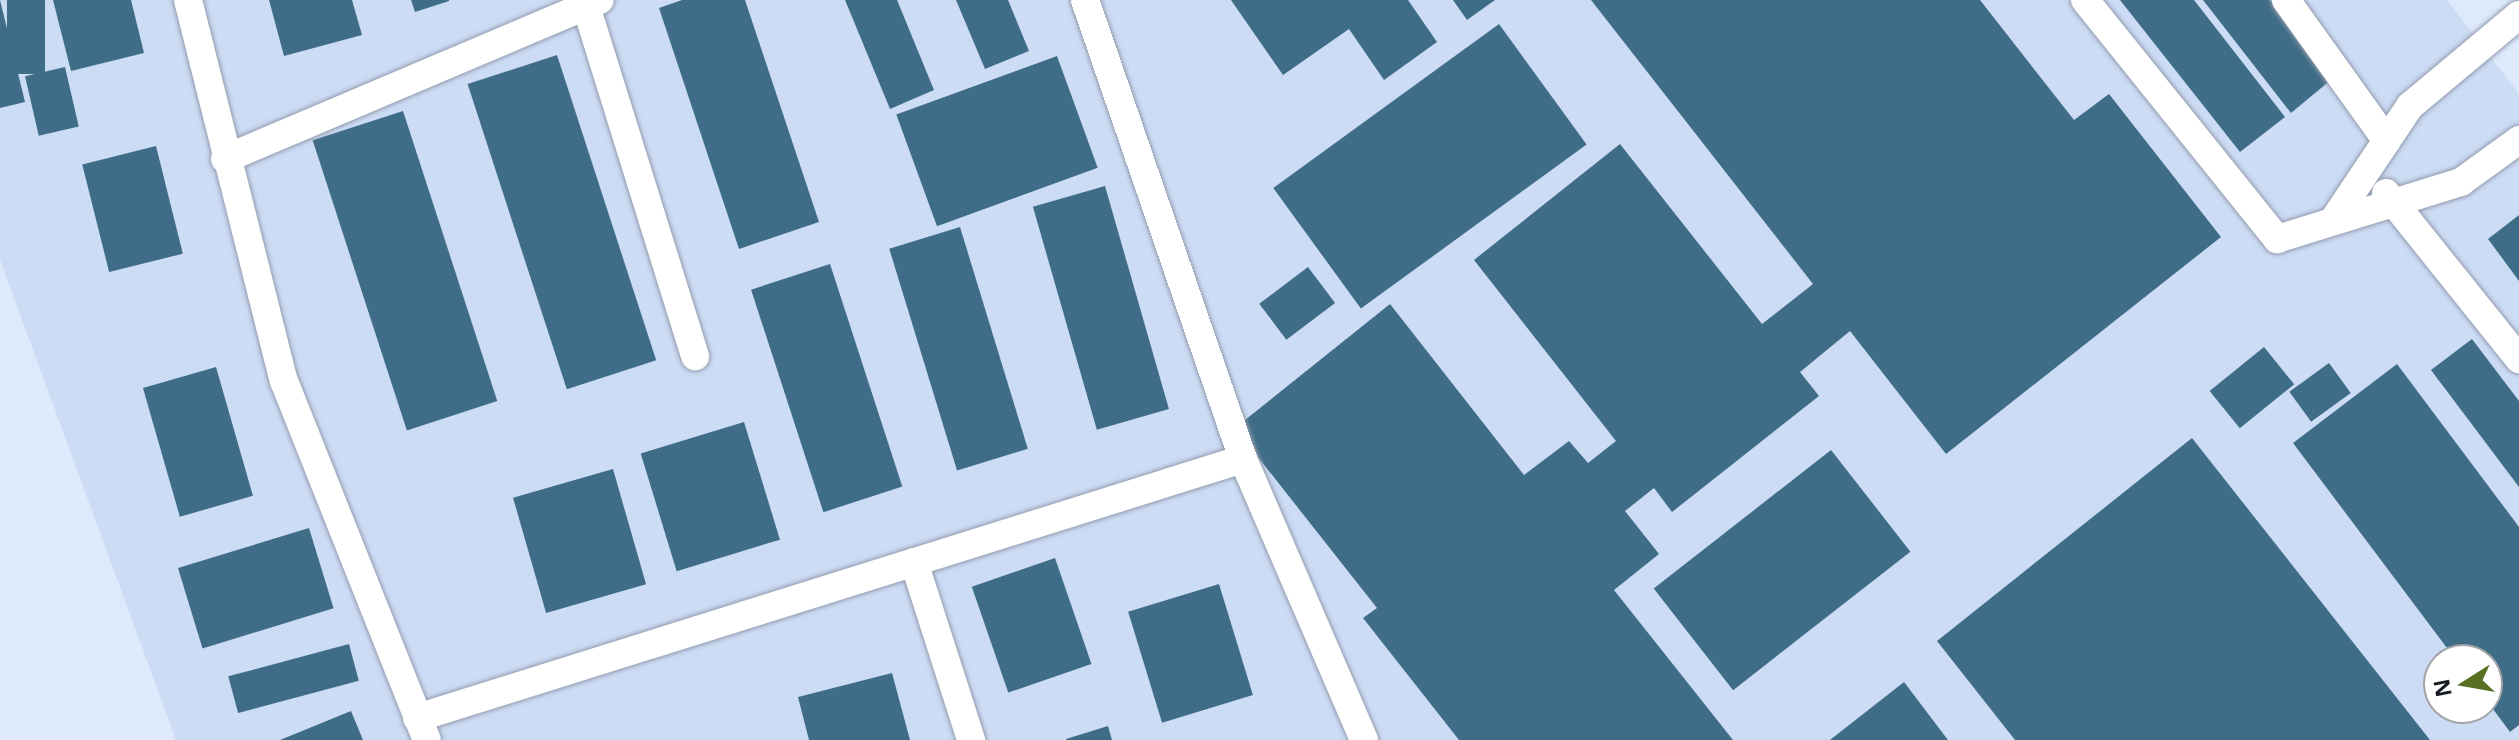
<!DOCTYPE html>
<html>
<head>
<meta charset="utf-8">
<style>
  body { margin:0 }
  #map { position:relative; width:2519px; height:740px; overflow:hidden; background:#dee9fc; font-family:"Open Sans",sans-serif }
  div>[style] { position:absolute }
  .built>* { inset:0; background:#cddcf5 }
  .building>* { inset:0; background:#3f6d87; transform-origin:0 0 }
  .roads { filter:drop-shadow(0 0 2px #929cae) drop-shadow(0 0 2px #929cae) }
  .service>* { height:28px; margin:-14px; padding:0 14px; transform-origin:14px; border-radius:14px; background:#fff }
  span { translate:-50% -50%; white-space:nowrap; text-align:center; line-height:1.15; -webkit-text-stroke:7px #fff; paint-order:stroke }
  .north { position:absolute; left:2423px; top:644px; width:80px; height:80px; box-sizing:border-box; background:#fff; border:2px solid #a1a3a6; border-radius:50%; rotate:259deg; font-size:22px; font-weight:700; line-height:32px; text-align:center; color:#151920 }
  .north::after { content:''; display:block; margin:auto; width:28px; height:36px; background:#577022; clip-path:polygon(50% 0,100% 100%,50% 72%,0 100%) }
</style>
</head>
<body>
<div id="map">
  <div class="built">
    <i style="clip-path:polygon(evenodd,0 0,2447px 0,2519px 94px,2519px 740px,176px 740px,0 260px,0 0,2439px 660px,2487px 660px,2487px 708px,2439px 708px,2439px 660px)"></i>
  </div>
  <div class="building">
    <i style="clip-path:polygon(0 0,25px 102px,0 108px)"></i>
    <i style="left:7px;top:0;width:38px;height:74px"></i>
    <i style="clip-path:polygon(53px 0,131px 0,144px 53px,71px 71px)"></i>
    <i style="clip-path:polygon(269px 0,352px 0,362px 35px,284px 56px)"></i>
    <i style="clip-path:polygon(411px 0,449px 0,449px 1px,415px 12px)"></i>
    <i style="clip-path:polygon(682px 0,745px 0,819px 222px,739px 249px,659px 8px)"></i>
    <i style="clip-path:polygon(845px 0,897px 0,934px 90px,890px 109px)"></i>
    <i style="clip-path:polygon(956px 0,1008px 0,1029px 51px,985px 69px)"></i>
    <i style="clip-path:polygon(1231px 0,1408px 0,1437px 42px,1384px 80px,1349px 29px,1283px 75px)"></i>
    <i style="clip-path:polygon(1453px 0,1495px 0,1467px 20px)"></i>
    <i style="clip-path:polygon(1591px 0,1980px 0,2074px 120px,2109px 94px,2221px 237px,1946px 454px,1850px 331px,1800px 372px,1819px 396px,1672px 512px,1654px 488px,1625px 511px,1659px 554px,1614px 590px,1733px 740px,1459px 740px,1363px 618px,1377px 608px,1235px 428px,1390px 304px,1524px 475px,1569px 441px,1588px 463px,1616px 441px,1474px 260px,1620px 144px,1762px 324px,1813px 284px)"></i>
    <i style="clip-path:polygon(2120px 0,2194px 0,2285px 117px,2240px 152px)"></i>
    <i style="clip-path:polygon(2203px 0,2270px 0,2332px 79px,2291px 113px)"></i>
    <i style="left:1499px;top:24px;width:149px;height:279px;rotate:54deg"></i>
    <i style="left:557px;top:55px;width:321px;height:94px;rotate:72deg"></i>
    <i style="left:1057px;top:56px;width:119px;height:171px;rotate:70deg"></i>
    <i style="left:65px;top:67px;width:61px;height:41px;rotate:77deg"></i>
    <i style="left:403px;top:111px;width:305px;height:95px;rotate:72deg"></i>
    <i style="left:156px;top:146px;width:111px;height:76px;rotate:76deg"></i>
    <i style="left:1105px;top:186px;width:232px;height:75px;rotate:74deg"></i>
    <i style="clip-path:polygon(2519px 215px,2519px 281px,2488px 239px)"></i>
    <i style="left:960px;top:227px;width:232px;height:74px;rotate:73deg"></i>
    <i style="left:830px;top:264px;width:234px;height:83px;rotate:72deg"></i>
    <i style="left:1308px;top:267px;width:45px;height:61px;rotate:53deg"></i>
    <i style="clip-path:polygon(2472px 339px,2519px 401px,2519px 487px,2431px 370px)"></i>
    <i style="left:2264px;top:347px;width:48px;height:70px;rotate:51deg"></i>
    <i style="left:2329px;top:363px;width:37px;height:49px;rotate:54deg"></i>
    <i style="clip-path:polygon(2397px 364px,2519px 527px,2519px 725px,2510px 732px,2487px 701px,2487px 660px,2456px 660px,2293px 443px)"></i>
    <i style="left:216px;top:367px;width:134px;height:76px;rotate:74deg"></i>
    <i style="left:744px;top:422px;width:123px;height:108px;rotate:73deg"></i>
    <i style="clip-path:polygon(2192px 438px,2430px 740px,2015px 740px,1937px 641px)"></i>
    <i style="left:1831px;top:450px;width:129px;height:225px;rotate:52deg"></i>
    <i style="left:613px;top:469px;width:120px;height:104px;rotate:74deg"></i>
    <i style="left:309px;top:528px;width:84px;height:137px;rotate:73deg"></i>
    <i style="left:1055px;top:558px;width:112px;height:88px;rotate:71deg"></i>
    <i style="left:1219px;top:584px;width:116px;height:95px;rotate:73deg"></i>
    <i style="left:349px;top:644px;width:38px;height:125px;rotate:75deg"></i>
    <i style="clip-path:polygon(892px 673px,910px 740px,809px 740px,798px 697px)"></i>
    <i style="clip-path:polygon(1904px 682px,1948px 740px,1830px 740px)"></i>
    <i style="clip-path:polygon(351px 711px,363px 740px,280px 740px)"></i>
    <i style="clip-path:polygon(1108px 726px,1112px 740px,1066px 740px,1066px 739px)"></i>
  </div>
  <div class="roads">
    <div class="service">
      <i style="left:188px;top:0;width:393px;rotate:75.9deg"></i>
      <i style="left:284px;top:381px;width:386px;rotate:68.3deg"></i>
      <i style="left:1085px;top:0;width:485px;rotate:71deg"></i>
      <i style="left:1243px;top:459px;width:306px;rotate:66.7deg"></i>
      <i style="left:2085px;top:0;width:307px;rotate:51.2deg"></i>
      <i style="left:2277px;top:239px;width:193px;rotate:-17.2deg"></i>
      <i style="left:2461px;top:182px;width:72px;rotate:-35.9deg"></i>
      <i style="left:2286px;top:0;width:173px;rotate:54.4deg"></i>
      <i style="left:586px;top:6px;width:367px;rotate:72.7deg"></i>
      <i style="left:225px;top:159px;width:407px;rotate:-23deg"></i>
      <i style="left:2386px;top:193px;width:213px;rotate:51.3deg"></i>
      <i style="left:2335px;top:218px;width:135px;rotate:-56.2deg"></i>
      <i style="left:2410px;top:106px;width:142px;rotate:-39.9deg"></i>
      <i style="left:914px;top:562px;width:187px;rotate:72.2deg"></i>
      <i style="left:417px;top:718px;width:866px;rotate:-17.41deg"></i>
    </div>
  </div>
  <div class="north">N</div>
</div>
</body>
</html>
